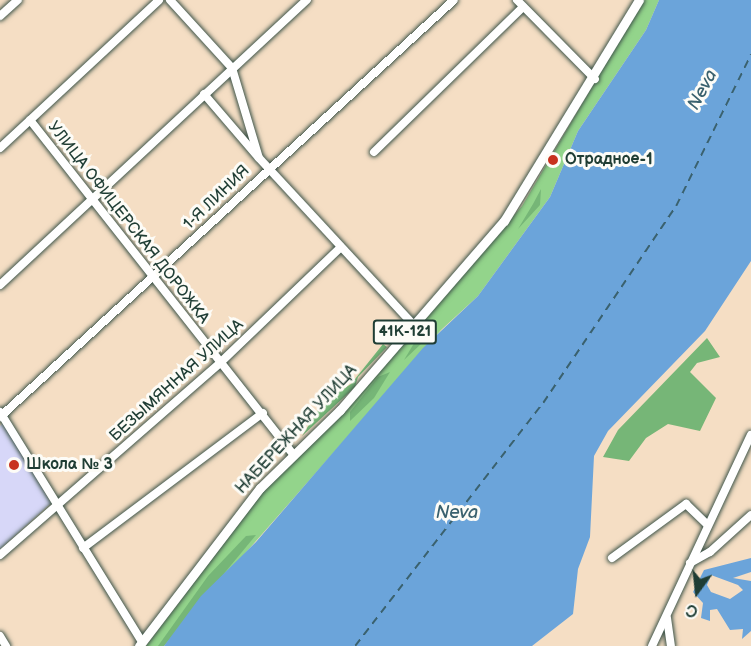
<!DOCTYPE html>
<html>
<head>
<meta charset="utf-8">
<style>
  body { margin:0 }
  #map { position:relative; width:751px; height:646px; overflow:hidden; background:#f5dec4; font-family:"Balsamiq Sans",sans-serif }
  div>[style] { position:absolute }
  .built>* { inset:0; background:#d7d7f8 }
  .green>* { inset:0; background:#93d48b }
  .forest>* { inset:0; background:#76b677 }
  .water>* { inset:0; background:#6ba4da }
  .ferry>* { height:1.5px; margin-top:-0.75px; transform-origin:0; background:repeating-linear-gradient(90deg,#3a616e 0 8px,transparent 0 14px) }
  .roads { filter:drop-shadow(0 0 2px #3f554a) drop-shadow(0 0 2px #3f554a) }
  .minor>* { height:8px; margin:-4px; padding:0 4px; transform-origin:4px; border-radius:4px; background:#fff }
  .major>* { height:9px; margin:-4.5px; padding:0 4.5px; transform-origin:4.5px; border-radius:4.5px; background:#fff }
  .dots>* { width:16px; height:16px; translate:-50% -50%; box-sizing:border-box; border:3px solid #fdfcf7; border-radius:50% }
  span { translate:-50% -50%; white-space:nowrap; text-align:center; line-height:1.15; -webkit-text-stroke:6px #fdfcf7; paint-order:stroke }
  .shield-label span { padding:2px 4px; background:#fdfcf7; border:2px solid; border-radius:4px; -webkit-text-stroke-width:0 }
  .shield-label { font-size:15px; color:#1f3d34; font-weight:700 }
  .poi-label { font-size:16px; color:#1f3d34; font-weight:700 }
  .left { translate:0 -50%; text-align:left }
  .street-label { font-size:16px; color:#1f3d34 }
  .water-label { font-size:18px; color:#3a616e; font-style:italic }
  .north { position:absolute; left:667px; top:562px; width:60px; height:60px; -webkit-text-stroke:4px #fdfcf7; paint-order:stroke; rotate:195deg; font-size:16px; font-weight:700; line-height:24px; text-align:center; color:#1f3d34 }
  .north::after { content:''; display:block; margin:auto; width:21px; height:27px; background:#1f3d34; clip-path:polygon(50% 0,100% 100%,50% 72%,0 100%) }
</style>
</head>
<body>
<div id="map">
  <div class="built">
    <i style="clip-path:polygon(3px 423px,51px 503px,0 549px,0 426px)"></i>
  </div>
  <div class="green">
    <i style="clip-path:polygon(643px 0,659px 0,646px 30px,578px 131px,550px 197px,478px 296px,441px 330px,164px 646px,146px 646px,265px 489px,344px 413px,522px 206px)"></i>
  </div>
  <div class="forest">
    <i style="clip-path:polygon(541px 189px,540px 205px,518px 229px,533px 204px)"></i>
    <i style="clip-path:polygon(425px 325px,429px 325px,422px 343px,404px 360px)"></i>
    <i style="clip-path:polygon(707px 338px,720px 357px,697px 363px,690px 372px,716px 398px,700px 431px,668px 424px,646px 438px,629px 461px,603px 457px,618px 430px)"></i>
    <i style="clip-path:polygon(383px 344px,387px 347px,358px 377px,355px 387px,302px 436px,323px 402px,351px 384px)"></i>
    <i style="clip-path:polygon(390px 372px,374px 398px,350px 421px,350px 412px,378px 377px)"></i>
    <i style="clip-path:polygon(256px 535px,164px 646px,158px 646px,208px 576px,246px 536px)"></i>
  </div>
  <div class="water">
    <i style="clip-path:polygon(659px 0,751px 0,751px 261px,705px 331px,608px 431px,594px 456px,590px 537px,578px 569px,573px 614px,532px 646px,164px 646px,201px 596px,256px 542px,423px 348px,478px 296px,550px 197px,578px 131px,646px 30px)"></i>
    <i style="clip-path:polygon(evenodd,751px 558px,751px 572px,733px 578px,751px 581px,751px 631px,742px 639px,743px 629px,730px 630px,717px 609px,710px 610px,710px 621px,701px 618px,703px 603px,693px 592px,704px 570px,751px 558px,711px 575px,738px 585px,743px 590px,730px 599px,711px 592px,707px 585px,711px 575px)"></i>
  </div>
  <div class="ferry">
    <i style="left:355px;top:646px;width:307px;rotate:-52.3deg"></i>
    <i style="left:543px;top:403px;width:238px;rotate:-56deg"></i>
    <i style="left:676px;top:206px;width:169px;rotate:-63.7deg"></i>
  </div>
  <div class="roads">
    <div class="minor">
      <i style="left:170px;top:0;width:92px;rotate:47.6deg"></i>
      <i style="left:232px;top:68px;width:94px;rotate:73.3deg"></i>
      <i style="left:259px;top:158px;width:225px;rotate:47.2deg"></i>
      <i style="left:517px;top:0;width:111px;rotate:45.4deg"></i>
      <i style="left:0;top:16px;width:24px;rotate:-42deg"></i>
      <i style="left:204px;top:94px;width:83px;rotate:49.4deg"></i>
      <i style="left:30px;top:120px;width:427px;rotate:51.8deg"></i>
      <i style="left:0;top:148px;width:217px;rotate:-42.9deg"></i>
      <i style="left:374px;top:152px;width:208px;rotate:-44.2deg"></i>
      <i style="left:0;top:285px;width:419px;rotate:-42.9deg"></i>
      <i style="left:0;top:412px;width:270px;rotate:58.3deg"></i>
      <i style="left:0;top:417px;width:616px;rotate:-42.57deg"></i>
      <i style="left:83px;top:548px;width:225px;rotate:-36.9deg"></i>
      <i style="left:0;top:555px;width:293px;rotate:-41.1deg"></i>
      <i style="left:221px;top:362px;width:166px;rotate:-43.8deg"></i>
      <i style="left:612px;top:558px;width:92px;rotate:-36.1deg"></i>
      <i style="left:686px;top:504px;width:30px;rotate:44deg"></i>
      <i style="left:690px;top:563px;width:23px;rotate:-29deg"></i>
      <i style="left:710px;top:552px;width:55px;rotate:-42.1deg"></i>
      <i style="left:667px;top:618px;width:28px;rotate:82deg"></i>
      <i style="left:0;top:636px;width:12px;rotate:59deg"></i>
      <i style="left:652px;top:646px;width:233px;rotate:-64.9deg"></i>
    </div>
    <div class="major">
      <i style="left:139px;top:646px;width:199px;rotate:-52.6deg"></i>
      <i style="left:260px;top:488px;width:112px;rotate:-44.3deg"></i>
      <i style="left:340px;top:410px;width:250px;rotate:-49.1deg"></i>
      <i style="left:504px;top:221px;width:259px;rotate:-58.6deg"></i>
    </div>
  </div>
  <div class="dots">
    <i style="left:553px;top:160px;background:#c8321e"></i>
    <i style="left:14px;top:465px;background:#c8321e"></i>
  </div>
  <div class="shield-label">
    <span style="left:405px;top:332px">41К-121</span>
  </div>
  <div class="poi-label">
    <span class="left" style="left:565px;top:160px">Отрадное-1</span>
    <span class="left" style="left:26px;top:465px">Школа № 3</span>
  </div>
  <div class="street-label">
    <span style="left:217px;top:198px;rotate:-44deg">1-Я ЛИНИЯ</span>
    <span style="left:128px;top:223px;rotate:52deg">УЛИЦА ОФИЦЕРСКАЯ ДОРОЖКА</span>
    <span style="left:177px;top:381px;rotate:-42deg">БЕЗЫМЯННАЯ УЛИЦА</span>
    <span style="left:297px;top:430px;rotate:-47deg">НАБЕРЕЖНАЯ УЛИЦА</span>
  </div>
  <div class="water-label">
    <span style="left:703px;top:90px;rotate:-62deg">Neva</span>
    <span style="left:457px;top:513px">Neva</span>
  </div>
  <div class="north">С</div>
</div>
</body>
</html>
